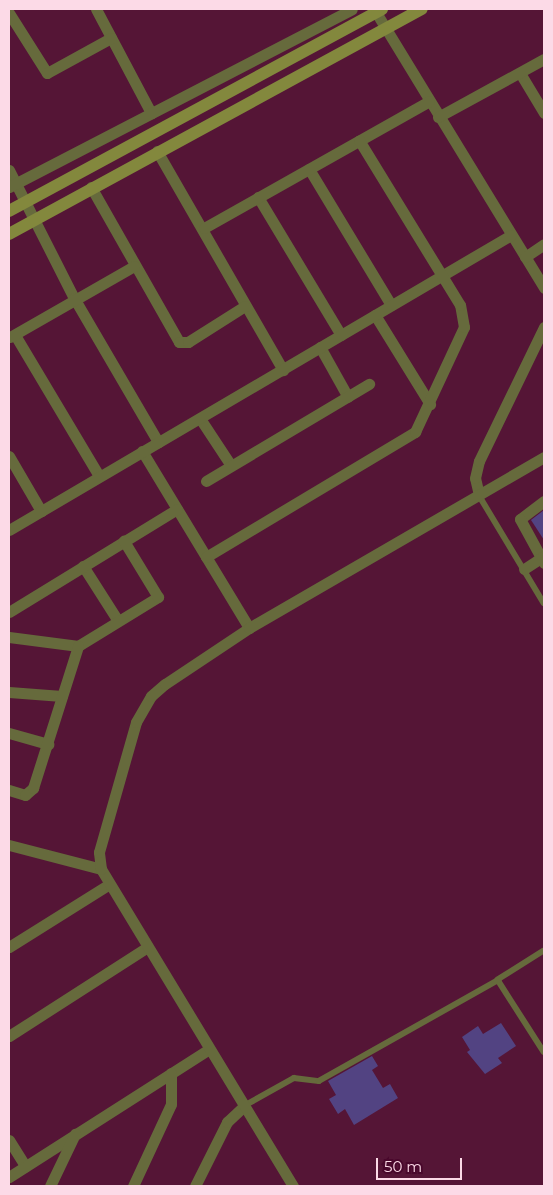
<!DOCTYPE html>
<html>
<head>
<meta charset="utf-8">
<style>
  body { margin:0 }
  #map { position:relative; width:553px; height:1195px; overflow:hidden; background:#551536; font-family:Montserrat,sans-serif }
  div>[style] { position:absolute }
  .building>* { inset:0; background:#524382 }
  .lane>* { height:5.5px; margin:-2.75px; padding:0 2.75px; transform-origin:2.75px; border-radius:2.75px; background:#666a3c }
  .street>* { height:11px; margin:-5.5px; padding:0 5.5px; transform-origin:5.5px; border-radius:5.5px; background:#666a3c }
  .secondary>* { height:12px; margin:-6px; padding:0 6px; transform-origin:6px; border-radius:6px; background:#83883d }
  span { translate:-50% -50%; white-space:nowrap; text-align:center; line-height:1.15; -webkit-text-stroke:4px #49082c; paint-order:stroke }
  .frame { position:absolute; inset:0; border:10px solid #fcdae7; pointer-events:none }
  .scale { position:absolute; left:376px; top:1158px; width:86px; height:22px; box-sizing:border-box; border:2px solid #fcdae7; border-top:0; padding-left:6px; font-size:15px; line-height:18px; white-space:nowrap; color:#fcdae7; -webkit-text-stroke:4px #49082c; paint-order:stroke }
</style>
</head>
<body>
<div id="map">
  <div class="building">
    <i style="clip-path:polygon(544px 510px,544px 540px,531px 520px)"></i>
    <i style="clip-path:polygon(501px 1023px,516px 1046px,498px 1058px,502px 1063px,485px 1074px,467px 1052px,470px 1050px,462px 1037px,478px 1026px,483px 1034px)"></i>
    <i style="clip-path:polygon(372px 1056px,378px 1066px,372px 1070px,383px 1088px,390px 1084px,398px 1098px,354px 1125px,345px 1109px,338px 1114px,329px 1099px,336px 1095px,328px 1081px)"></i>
  </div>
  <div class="lane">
    <i style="left:479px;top:495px;width:126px;rotate:59deg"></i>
    <i style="left:544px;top:951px;width:54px;rotate:147.8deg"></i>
    <i style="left:498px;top:980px;width:85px;rotate:57.4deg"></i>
    <i style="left:244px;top:1106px;width:57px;rotate:-29.2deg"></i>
    <i style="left:294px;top:1078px;width:25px;rotate:7deg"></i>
    <i style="left:319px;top:1081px;width:206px;rotate:-29.4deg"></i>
  </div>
  <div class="street">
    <i style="left:96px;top:9px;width:118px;rotate:62.1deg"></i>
    <i style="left:374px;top:9px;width:327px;rotate:58.6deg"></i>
    <i style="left:9px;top:13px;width:71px;rotate:57.7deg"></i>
    <i style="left:47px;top:73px;width:73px;rotate:-28.7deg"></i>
    <i style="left:520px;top:73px;width:47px;rotate:59deg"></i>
    <i style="left:438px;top:117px;width:121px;rotate:-28.7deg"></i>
    <i style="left:157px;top:151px;width:253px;rotate:60.1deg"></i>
    <i style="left:309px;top:169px;width:159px;rotate:58.9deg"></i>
    <i style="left:9px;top:170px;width:144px;rotate:63.1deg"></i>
    <i style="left:74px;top:298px;width:167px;rotate:59.7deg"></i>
    <i style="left:9px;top:187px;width:386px;rotate:-27.4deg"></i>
    <i style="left:91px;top:187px;width:178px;rotate:60.4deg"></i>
    <i style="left:179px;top:342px;width:9px"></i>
    <i style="left:188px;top:342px;width:67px;rotate:-32.3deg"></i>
    <i style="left:258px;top:197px;width:161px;rotate:59deg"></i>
    <i style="left:204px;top:228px;width:258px;rotate:-29.4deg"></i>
    <i style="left:525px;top:257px;width:23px;rotate:-34deg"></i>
    <i style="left:375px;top:315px;width:105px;rotate:58.3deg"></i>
    <i style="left:15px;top:335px;width:164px;rotate:59.2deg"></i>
    <i style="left:10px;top:337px;width:143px;rotate:-29.8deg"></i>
    <i style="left:320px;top:347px;width:57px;rotate:60.8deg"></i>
    <i style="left:201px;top:420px;width:53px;rotate:56.6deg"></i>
    <i style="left:142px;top:451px;width:207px;rotate:58.8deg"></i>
    <i style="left:9px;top:456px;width:64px;rotate:59.8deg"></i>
    <i style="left:206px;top:481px;width:190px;rotate:-30.8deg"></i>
    <i style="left:479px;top:495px;width:17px;rotate:-103deg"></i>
    <i style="left:475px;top:478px;width:17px;rotate:-77deg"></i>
    <i style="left:479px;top:461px;width:149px;rotate:-64.1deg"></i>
    <i style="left:544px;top:501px;width:30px;rotate:143deg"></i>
    <i style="left:520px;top:519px;width:50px;rotate:61.4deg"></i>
    <i style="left:9px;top:530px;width:582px;rotate:-30.44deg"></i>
    <i style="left:206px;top:557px;width:244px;rotate:-30.9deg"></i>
    <i style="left:415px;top:432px;width:116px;rotate:-65deg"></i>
    <i style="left:464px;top:327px;width:22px;rotate:-100deg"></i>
    <i style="left:460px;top:305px;width:193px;rotate:-121.5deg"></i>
    <i style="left:83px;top:566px;width:65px;rotate:57.5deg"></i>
    <i style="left:524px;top:569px;width:24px;rotate:-33deg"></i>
    <i style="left:9px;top:612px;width:197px;rotate:-31.5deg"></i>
    <i style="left:9px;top:637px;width:70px;rotate:7.4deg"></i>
    <i style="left:78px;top:646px;width:94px;rotate:-31.5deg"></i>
    <i style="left:158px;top:597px;width:66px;rotate:-121.3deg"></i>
    <i style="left:9px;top:692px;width:53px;rotate:4.3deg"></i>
    <i style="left:9px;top:733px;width:41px;rotate:15.8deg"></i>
    <i style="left:9px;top:790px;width:17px;rotate:17deg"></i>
    <i style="left:25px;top:795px;width:11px;rotate:-41deg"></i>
    <i style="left:33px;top:788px;width:149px;rotate:-72.4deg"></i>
    <i style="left:9px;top:845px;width:95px;rotate:14.6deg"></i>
    <i style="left:9px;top:947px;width:117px;rotate:-32.1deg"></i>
    <i style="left:9px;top:1036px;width:163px;rotate:-32.7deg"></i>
    <i style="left:9px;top:1140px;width:31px;rotate:58deg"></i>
    <i style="left:9px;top:1177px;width:237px;rotate:-32.6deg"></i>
    <i style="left:50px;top:1186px;width:58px;rotate:-64.3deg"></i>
    <i style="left:133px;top:1186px;width:90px;rotate:-65.1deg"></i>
    <i style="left:171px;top:1104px;width:31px;rotate:-90deg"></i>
    <i style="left:195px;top:1186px;width:72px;rotate:-63.4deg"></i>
    <i style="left:227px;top:1122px;width:23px;rotate:-43deg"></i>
    <i style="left:293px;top:1186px;width:371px;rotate:-121.2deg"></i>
    <i style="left:101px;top:869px;width:17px;rotate:-97deg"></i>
    <i style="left:99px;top:852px;width:135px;rotate:-74.1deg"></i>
    <i style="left:136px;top:722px;width:30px;rotate:-60deg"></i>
    <i style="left:151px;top:696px;width:18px;rotate:-41deg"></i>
    <i style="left:165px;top:684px;width:101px;rotate:-33.7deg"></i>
    <i style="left:249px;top:628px;width:341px;rotate:-30.1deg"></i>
  </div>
  <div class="secondary">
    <i style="left:9px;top:211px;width:424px;rotate:-28.4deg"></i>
    <i style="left:9px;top:234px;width:470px;rotate:-28.6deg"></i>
  </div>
  <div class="frame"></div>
  <div class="scale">50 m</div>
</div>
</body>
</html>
